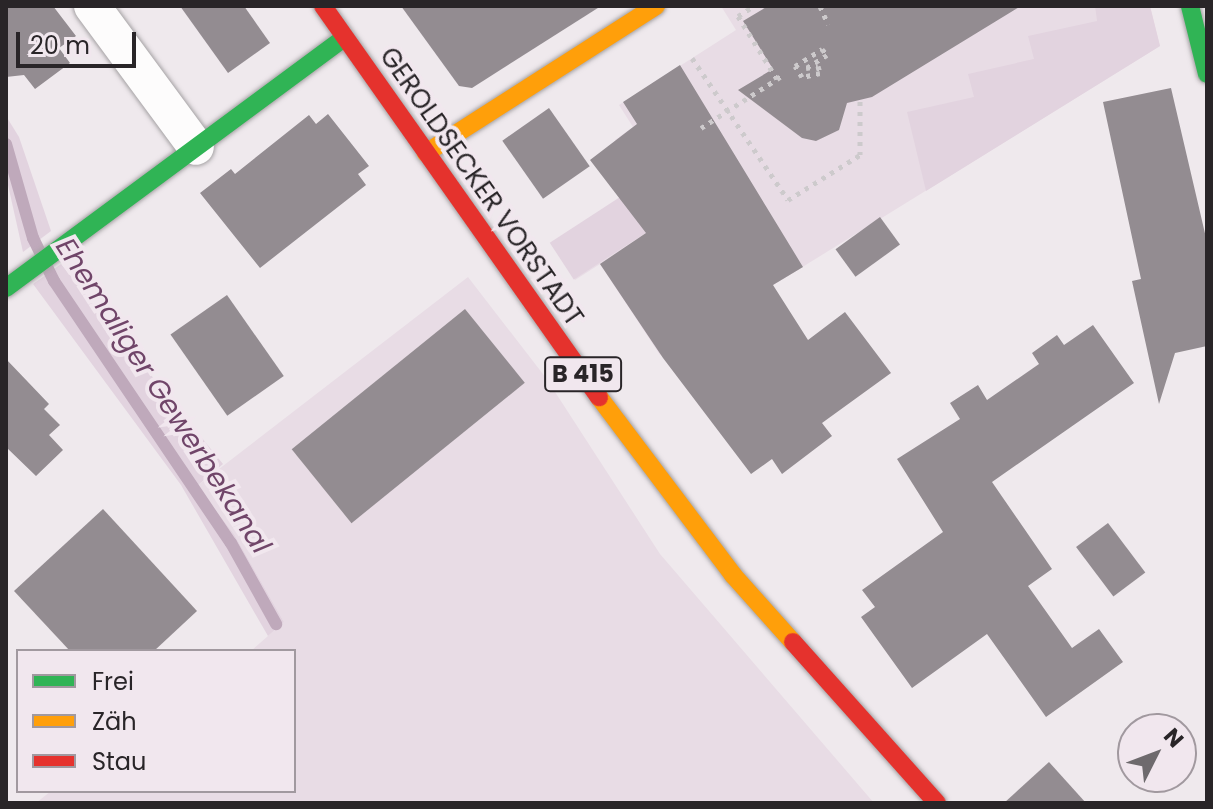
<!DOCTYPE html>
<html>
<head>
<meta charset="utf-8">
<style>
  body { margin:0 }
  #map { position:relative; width:1213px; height:809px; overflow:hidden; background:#efe9ed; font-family:Poppins,sans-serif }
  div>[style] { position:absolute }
  .built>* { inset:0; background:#e8dce5 }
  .green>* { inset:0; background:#e2d3df; transform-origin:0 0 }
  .stream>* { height:12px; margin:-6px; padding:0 6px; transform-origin:6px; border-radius:6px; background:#bfa9bb }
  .building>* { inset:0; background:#938c91; transform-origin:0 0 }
  .path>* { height:5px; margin-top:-2.5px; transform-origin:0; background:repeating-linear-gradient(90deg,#cdcacc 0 4px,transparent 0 10px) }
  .roads { filter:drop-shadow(0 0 2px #a5a2a4) drop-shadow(0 0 2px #a5a2a4) }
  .street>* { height:36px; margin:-18px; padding:0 18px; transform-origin:18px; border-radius:18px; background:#fdfcfc }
  .fast>* { height:18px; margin:-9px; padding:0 9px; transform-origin:9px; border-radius:9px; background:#30b455 }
  .slow>* { height:18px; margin:-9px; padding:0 9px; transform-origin:9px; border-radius:9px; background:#ff9f0a }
  .jam>* { height:18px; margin:-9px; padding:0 9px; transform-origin:9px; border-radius:9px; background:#e5322d }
  span { translate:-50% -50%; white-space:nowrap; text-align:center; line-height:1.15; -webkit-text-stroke:8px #f1e7ee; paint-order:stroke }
  .shield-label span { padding:2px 6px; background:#f1e7ee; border:2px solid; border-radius:6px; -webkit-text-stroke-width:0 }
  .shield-label { font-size:24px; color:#292528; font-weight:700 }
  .street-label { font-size:26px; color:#292528 }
  .water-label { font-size:28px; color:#704569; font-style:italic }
  .frame { position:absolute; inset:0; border:8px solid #292528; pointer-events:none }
  .legend { position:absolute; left:16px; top:649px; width:280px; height:144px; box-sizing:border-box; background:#f1e7ee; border:2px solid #a1999f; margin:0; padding:10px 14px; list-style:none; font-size:24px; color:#292528 }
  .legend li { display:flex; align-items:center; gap:16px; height:40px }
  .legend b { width:40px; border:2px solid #a1999f }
  .north { position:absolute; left:1117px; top:713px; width:80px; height:80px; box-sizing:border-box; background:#f1e7ee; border:2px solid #a1999f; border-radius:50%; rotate:48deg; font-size:22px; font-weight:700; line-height:32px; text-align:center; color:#292528 }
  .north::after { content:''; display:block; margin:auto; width:28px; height:36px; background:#6e6a6d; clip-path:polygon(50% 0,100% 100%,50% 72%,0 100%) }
  .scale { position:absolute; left:16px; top:32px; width:120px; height:36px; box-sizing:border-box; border:4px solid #292528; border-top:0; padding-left:10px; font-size:24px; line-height:28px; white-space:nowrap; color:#292528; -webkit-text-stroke:6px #f1e7ee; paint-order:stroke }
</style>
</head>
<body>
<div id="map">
  <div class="built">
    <i style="clip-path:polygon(721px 6px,1150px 6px,1160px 46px,660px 355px,600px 264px,575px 280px,551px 244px,644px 182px,615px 140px,633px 127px,619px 105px,736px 30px)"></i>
    <i style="clip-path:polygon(468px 277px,546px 378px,660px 554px,874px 803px,36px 803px,51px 791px,294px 791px,294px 651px,251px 651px,284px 622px,234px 534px,197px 486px)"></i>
  </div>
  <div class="green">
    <i style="clip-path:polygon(1095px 6px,1150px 6px,1160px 46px,926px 191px,907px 112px,974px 97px,968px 74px,1034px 59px,1028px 36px,1097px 21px)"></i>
    <i style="clip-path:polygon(6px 116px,19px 137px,51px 231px,23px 252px,6px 176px)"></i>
    <i style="left:637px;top:186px;width:44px;height:104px;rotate:57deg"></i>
    <i style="clip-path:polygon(61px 264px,223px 464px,197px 486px,234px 534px,284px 622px,268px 636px,181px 485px,33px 284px)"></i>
  </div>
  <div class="stream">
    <i style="left:6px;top:144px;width:98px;rotate:74deg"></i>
    <i style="left:33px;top:238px;width:48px;rotate:64deg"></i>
    <i style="left:54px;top:281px;width:316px;rotate:56deg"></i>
    <i style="left:231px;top:543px;width:93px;rotate:60.9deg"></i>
  </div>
  <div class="building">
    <i style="clip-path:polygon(6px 6px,53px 6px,76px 36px,59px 48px,70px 63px,35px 89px,24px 75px,6px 77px)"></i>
    <i style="clip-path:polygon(180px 6px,244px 6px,270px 43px,228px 73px)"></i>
    <i style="clip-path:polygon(401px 6px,601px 6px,472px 88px,459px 86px)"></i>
    <i style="clip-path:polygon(768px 6px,1021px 6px,872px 97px,847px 103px,839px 130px,816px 141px,802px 138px,738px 90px,773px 69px,743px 21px)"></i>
    <i style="clip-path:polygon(680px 65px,803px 267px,773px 285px,808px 340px,845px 312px,891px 373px,822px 423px,832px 436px,782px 474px,772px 459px,751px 474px,663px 358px,600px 264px,646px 233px,590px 160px,637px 124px,623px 102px)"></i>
    <i style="clip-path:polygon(1171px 88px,1207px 242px,1207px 346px,1175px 353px,1159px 404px,1132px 281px,1141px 279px,1103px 102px)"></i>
    <i style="left:549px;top:108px;width:71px;height:57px;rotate:55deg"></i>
    <i style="clip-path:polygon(328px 114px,369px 166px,358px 174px,366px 185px,260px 268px,200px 193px,231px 169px,235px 174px,309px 115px,316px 124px)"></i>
    <i style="left:880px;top:217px;width:34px;height:55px;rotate:54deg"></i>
    <i style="left:227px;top:295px;width:99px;height:69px;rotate:55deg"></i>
    <i style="left:465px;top:309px;width:95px;height:223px;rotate:51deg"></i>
    <i style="clip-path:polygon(1093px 325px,1134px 383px,992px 482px,1052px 569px,1028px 586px,1072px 648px,1099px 629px,1123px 662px,1046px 717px,987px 634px,912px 688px,861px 617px,875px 607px,862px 590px,943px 532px,897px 459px,960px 419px,950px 403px,978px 385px,987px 400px,1039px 364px,1032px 353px,1057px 335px,1064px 345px)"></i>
    <i style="clip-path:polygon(6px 359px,49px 404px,44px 409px,60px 425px,49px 435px,63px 450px,36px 476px,6px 447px)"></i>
    <i style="clip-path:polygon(103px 509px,197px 611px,154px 651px,70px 651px,14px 591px)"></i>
    <i style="left:1108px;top:523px;width:62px;height:40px;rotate:53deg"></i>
    <i style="clip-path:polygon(1049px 762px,1086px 803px,1004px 803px)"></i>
  </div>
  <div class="path">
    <i style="left:820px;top:6px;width:20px;rotate:66deg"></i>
    <i style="left:822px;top:49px;width:8px;rotate:50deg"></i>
    <i style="left:827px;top:55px;width:25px;rotate:148deg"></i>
    <i style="left:806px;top:68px;width:12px;rotate:-9deg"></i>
    <i style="left:818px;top:66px;width:7px;rotate:74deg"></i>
    <i style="left:820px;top:73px;width:18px;rotate:167deg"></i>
    <i style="left:802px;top:77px;width:13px;rotate:-122deg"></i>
    <i style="left:795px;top:66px;width:32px;rotate:-32deg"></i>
    <i style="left:692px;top:58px;width:171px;rotate:55.9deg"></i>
    <i style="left:788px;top:200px;width:85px;rotate:-32deg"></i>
    <i style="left:860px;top:155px;width:55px;rotate:-90deg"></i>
    <i style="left:777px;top:79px;width:9px;rotate:-36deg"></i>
    <i style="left:701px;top:128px;width:90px;rotate:-32.8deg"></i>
    <i style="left:777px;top:79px;width:74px;rotate:-121.8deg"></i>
    <i style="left:738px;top:16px;width:19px;rotate:-32deg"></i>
  </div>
  <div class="roads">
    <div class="street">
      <i style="left:92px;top:6px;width:175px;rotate:53.6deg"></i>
    </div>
    <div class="fast">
      <i style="left:1190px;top:6px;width:70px;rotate:76deg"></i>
      <i style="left:6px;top:288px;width:420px;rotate:-36.5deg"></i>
    </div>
    <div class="slow">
      <i style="left:426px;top:153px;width:273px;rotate:-32.6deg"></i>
      <i style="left:599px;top:397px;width:223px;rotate:53deg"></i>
      <i style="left:733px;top:575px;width:90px;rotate:48.2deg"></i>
    </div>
    <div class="jam">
      <i style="left:323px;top:6px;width:479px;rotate:54.8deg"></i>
      <i style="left:793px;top:642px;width:216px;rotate:48.2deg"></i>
    </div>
  </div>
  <div class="shield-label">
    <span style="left:583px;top:374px">B 415</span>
  </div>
  <div class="street-label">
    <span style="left:481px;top:187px;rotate:55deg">GEROLDSECKER VORSTADT</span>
  </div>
  <div class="water-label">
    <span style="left:163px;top:396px;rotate:57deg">Ehemaliger Gewerbekanal</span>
  </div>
  <div class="frame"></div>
  <ul class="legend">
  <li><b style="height:10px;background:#30b455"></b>Frei</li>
  <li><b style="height:10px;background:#ff9f0a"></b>Zäh</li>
  <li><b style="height:10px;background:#e5322d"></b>Stau</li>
  </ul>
  <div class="north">N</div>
  <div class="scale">20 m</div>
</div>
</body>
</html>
